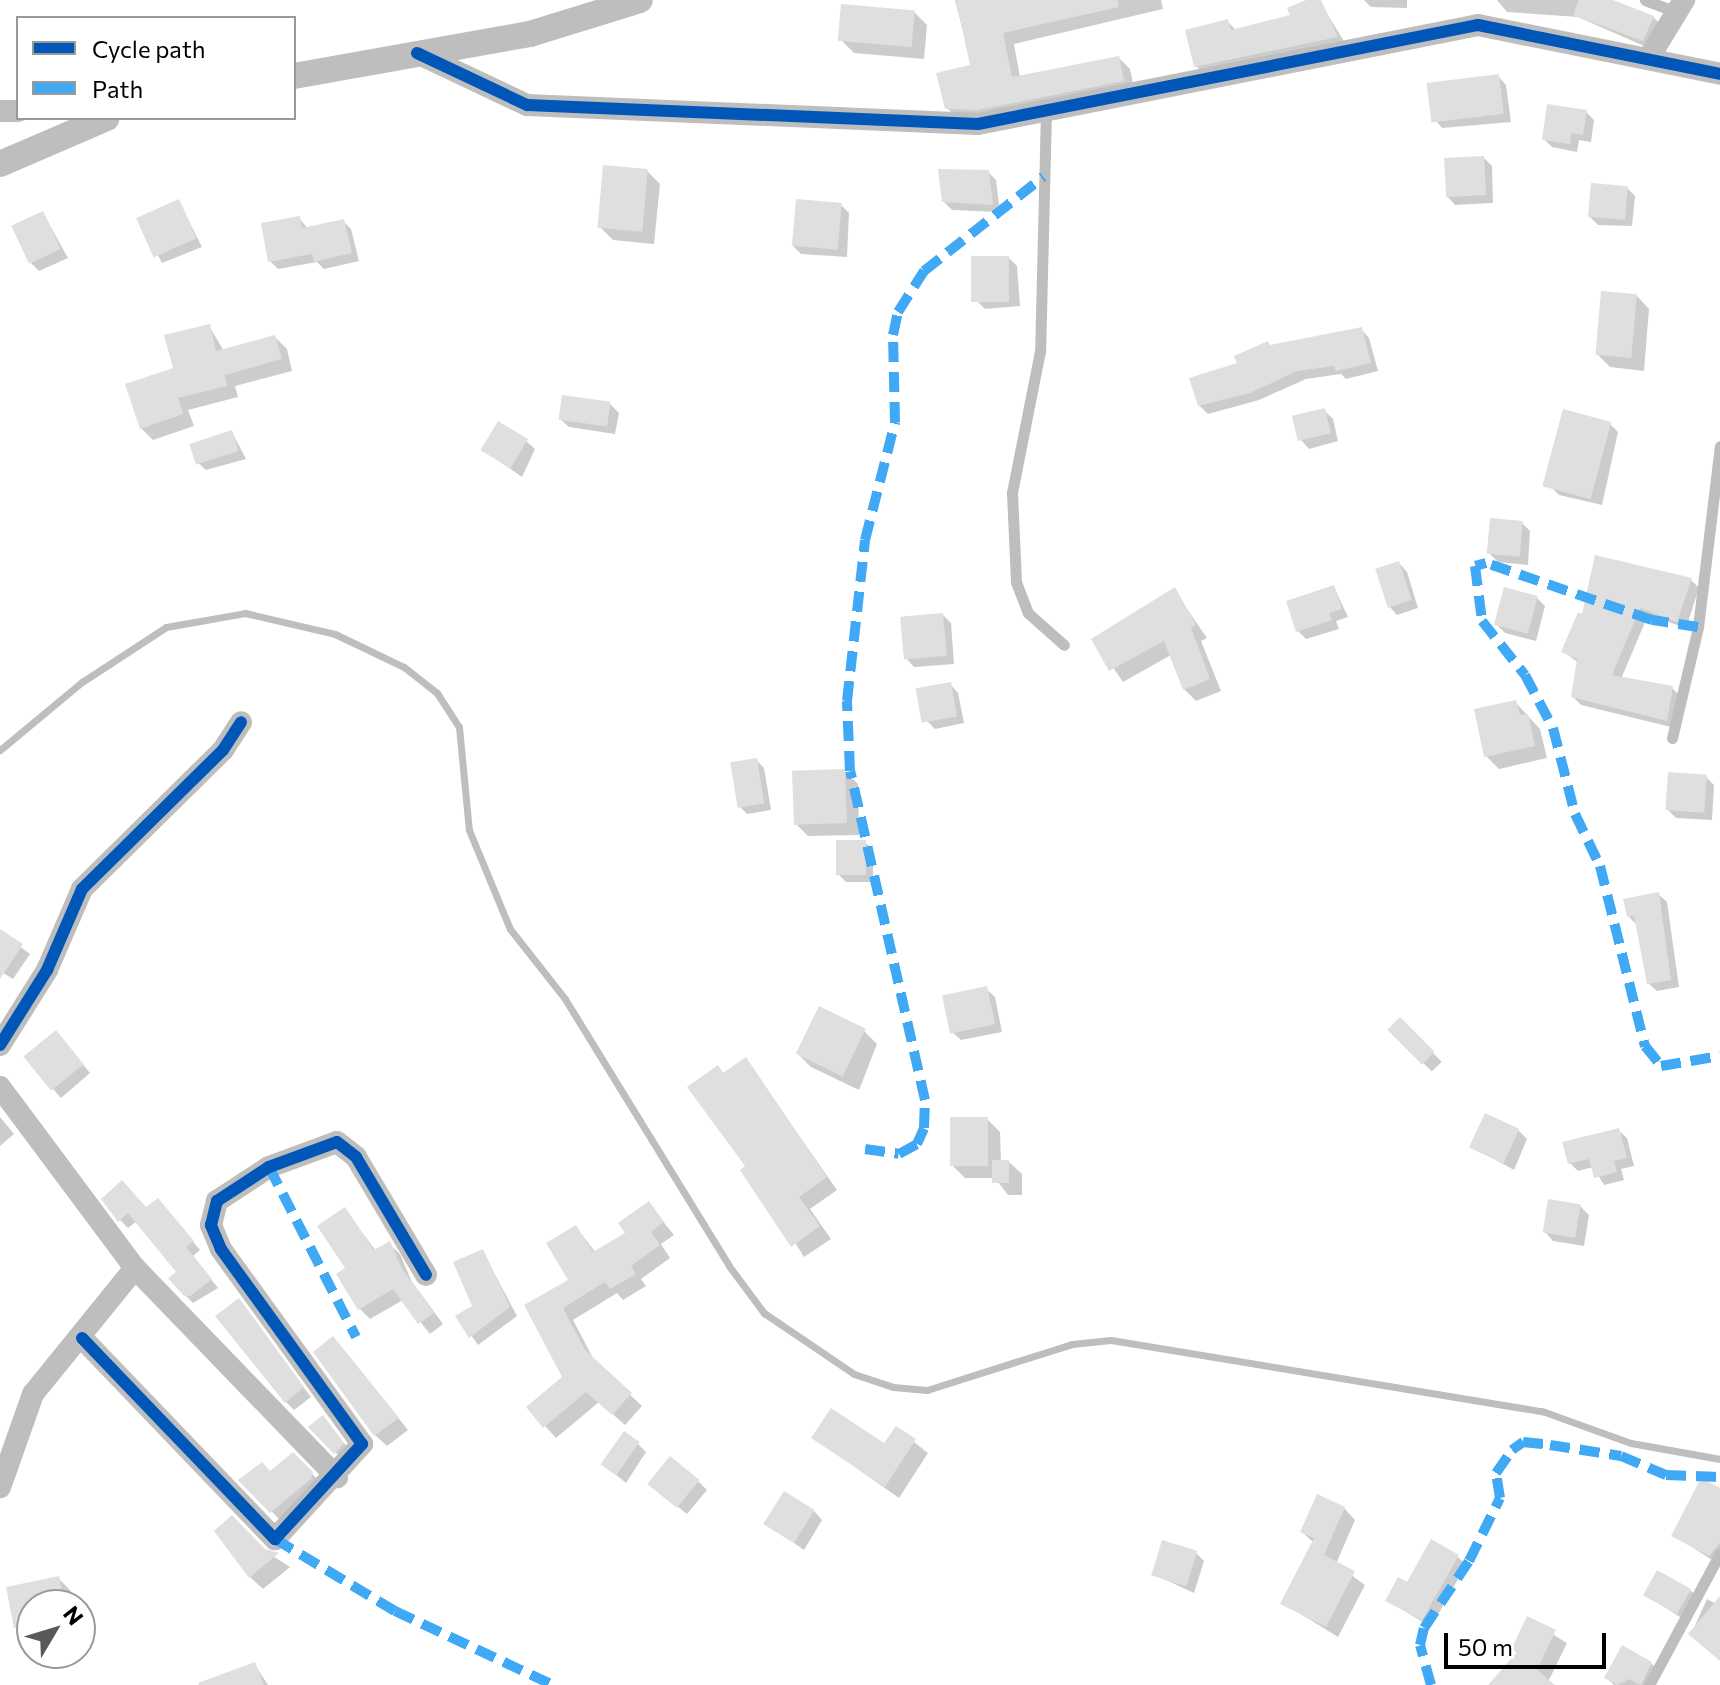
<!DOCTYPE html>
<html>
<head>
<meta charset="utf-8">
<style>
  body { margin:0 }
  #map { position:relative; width:1720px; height:1685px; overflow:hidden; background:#fff; font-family:Commissioner,sans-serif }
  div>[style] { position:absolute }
  .shadow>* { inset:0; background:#0003; transform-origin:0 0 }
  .stream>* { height:7px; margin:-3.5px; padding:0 3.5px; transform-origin:3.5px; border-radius:3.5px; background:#bebebe }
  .building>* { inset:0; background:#dfdfdf; transform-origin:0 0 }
  .service>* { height:11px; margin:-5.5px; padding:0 5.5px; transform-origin:5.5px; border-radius:5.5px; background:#bebebe }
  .minor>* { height:22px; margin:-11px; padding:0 11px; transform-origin:11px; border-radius:11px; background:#bebebe }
  .tertiary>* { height:26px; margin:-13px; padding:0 13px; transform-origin:13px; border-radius:13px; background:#bebebe }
  .quiet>* { height:10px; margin-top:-5px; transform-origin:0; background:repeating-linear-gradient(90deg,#3fa9f5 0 20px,transparent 0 30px) }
  .cycleway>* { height:12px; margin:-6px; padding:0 6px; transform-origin:6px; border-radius:6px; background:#0057b8 }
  span { translate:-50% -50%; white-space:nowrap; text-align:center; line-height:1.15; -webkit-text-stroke:8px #fff; paint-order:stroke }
  .legend { position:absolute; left:16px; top:16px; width:280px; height:104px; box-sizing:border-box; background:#fff; border:2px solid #999; margin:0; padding:10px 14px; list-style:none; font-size:24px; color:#000 }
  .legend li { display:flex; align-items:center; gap:16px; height:40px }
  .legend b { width:40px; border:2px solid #999 }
  .north { position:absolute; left:16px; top:1589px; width:80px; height:80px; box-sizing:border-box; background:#fff; border:2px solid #999; border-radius:50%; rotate:52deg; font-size:22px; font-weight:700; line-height:32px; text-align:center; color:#000 }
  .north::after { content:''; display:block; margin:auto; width:28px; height:36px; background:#595959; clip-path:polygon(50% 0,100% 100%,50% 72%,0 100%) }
  .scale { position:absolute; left:1444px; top:1633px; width:162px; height:36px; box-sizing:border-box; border:4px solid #000; border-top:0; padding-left:10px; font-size:24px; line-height:28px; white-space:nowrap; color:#000; -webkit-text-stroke:6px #fff; paint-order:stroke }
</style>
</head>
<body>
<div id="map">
  <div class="shadow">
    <i style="clip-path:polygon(955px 0,1161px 0,1163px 9px,1014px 44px,1020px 77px,1119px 58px,1130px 69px,1135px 92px,958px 119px,947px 108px,972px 67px)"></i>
    <i style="clip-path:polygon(1364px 0,1407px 0,1407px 8px,1371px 7px)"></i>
    <i style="clip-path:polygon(1497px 0,1607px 0,1653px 17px,1664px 28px,1653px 50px,1578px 17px,1507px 12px)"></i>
    <i style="clip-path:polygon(1323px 7px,1348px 48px,1208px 77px,1196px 66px,1227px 21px,1237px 31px)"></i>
    <i style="clip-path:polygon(914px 12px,927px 25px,924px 59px,854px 53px,841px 40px)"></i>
    <i style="clip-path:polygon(1498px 76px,1506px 85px,1511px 122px,1442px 128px,1434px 119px)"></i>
    <i style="clip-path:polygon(1586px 112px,1594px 120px,1591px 142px,1579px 140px,1577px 152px,1552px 147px,1544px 139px)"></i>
    <i style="clip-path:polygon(1484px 158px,1492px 166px,1493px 203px,1455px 205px,1447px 196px)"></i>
    <i style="clip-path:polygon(647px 171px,660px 184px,654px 244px,613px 240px,600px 227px)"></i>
    <i style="clip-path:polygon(988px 172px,996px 180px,1000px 212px,952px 210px,944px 202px)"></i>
    <i style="clip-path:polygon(1627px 188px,1635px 196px,1632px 226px,1598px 225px,1590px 217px)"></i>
    <i style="clip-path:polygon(179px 201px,202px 247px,162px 263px,138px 218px)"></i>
    <i style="clip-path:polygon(841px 205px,849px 213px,847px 257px,801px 254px,793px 246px)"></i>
    <i style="clip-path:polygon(43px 213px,68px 258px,39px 271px,31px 263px)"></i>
    <i style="clip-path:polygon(299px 218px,308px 229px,343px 221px,351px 229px,359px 261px,324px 269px,317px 262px,278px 269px,270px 261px)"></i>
    <i style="clip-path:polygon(1009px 258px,1017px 266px,1020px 306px,985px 309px,977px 301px)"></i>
    <i style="clip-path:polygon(1637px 296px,1649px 309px,1644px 371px,1610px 367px,1597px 354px)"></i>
    <i style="clip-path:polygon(209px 326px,224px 351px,275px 337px,287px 349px,292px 371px,235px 386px,238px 397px,188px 410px,194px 426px,153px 440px,141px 428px,175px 369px)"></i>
    <i style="clip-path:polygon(1361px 329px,1369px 338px,1378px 371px,1346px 379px,1341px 374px,1306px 379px,1259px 400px,1208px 414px,1199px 405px,1240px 364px,1272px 347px)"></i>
    <i style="clip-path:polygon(610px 404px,619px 413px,615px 434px,569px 427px,560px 419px)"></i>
    <i style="clip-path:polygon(1325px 411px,1333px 419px,1338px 441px,1309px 449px,1301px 440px)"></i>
    <i style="clip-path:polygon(1610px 424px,1618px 432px,1602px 505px,1559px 495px,1551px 487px)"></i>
    <i style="clip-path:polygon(232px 432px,246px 459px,206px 470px,197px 462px)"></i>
    <i style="clip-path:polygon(526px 441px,535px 449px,522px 477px,483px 450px)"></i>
    <i style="clip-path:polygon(1522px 523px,1530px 531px,1528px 565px,1498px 562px,1490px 554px)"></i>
    <i style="clip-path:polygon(1399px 563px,1407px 572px,1418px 608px,1397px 615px,1389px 606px)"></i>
    <i style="clip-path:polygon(1691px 580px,1699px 588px,1686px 628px,1648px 615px,1621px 679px,1672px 688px,1680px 696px,1675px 728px,1581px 705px,1573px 697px,1579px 663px,1564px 652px,1579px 615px)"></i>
    <i style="clip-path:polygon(1334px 587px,1348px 617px,1336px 621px,1339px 629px,1306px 639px,1298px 631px)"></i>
    <i style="clip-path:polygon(1174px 590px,1207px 638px,1201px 641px,1221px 691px,1196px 701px,1184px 689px,1171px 655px,1123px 682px,1094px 640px)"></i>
    <i style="clip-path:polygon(1537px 598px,1545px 606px,1536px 641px,1505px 633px,1497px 625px)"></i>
    <i style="clip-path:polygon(943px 615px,951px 623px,954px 664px,914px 667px,906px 658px)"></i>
    <i style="clip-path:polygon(950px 684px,958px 693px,964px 723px,935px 729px,927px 721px)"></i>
    <i style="clip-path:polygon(1516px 703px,1540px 729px,1547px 758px,1499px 769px,1486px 756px)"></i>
    <i style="clip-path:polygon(756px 760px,764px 768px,771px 810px,747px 814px,739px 806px)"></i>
    <i style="clip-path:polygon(845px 771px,858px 784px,859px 835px,808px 836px,795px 823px)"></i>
    <i style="clip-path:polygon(1706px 777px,1714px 785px,1712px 820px,1676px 818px,1668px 810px)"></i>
    <i style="clip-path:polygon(865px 842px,873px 851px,873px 882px,846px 882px,838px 874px)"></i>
    <i style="clip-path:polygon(1658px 894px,1667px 902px,1679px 987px,1657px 991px,1648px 983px,1638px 926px,1629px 917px)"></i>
    <i style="clip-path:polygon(0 932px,30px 954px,13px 979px,0 971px)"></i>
    <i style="clip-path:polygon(986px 989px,995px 997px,1002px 1032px,961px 1040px,952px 1032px)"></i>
    <i style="left:1400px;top:1020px;width:59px;height:14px;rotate:45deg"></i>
    <i style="clip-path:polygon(864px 1031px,877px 1044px,859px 1090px,811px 1067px,798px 1054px)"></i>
    <i style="clip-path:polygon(64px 1041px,90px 1073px,61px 1098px,53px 1089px)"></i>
    <i style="clip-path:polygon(746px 1060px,837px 1190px,810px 1209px,831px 1239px,804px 1257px,748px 1167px,724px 1074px)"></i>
    <i style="clip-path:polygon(0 1117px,14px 1134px,0 1146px)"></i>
    <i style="clip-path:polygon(987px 1119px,1000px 1132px,1001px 1162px,1009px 1162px,1022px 1174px,1022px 1195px,1008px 1195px,995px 1178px,965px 1178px,953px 1166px)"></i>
    <i style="clip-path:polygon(1618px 1130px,1627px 1138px,1634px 1166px,1621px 1169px,1624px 1180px,1604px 1185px,1593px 1167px,1578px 1171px,1570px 1163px)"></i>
    <i style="clip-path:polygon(1519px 1131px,1527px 1139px,1514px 1170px,1472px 1147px)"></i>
    <i style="clip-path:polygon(122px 1183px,147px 1210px,166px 1209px,200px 1250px,193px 1256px,218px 1288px,193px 1303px,185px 1295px,179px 1272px,137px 1221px,128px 1228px,120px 1220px)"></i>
    <i style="clip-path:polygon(649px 1204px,674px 1235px,661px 1244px,670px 1258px,641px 1279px,646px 1286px,623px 1300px,617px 1293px,573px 1320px,595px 1362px,642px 1406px,625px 1425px,599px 1402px,556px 1438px,545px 1426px,564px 1377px,527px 1306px,571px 1281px,576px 1227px,596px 1253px,628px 1234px)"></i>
    <i style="clip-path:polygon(1580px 1206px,1589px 1215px,1584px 1246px,1553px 1241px,1545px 1232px)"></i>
    <i style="clip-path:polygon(344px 1209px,377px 1252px,389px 1244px,400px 1254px,412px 1282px,443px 1324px,430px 1334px,403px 1300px,370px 1319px,360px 1309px,348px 1269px)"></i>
    <i style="clip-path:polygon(483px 1252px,517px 1316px,478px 1345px,458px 1317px,474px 1307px)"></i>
    <i style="clip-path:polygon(239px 1301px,311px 1397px,294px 1410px,286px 1402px)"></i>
    <i style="clip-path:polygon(344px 1350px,408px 1430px,387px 1446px,375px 1435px)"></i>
    <i style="clip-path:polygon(323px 1417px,351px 1452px,343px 1460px,311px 1427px)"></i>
    <i style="clip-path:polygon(896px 1428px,928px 1453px,899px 1498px,814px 1438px,885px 1446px)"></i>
    <i style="clip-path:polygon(638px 1444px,646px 1452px,626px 1483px,604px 1465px)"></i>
    <i style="clip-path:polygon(293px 1454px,324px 1486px,284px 1524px,241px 1480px,271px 1473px)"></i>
    <i style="clip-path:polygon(699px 1482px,707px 1490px,687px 1514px,659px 1492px)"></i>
    <i style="clip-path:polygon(1720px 1491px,1720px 1565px,1673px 1535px)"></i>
    <i style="clip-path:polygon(1344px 1508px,1355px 1520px,1336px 1564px,1365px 1585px,1338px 1637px,1283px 1603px,1314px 1543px,1302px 1532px)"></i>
    <i style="clip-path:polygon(814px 1511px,822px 1520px,804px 1550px,767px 1524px)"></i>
    <i style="clip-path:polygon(265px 1551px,290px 1567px,263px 1589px,250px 1577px)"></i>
    <i style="clip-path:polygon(1196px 1553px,1204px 1561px,1194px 1593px,1153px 1574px)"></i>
    <i style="clip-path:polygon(1457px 1556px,1466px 1565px,1431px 1627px,1388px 1601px)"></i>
    <i style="clip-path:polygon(58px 1578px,71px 1591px,74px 1605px,32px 1605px,29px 1640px,16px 1627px,8px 1588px)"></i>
    <i style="clip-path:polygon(1690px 1590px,1698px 1598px,1686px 1621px,1646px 1595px)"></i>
    <i style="clip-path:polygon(1707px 1599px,1716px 1604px,1720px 1599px,1720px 1660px,1691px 1634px)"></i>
    <i style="clip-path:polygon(1528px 1619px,1567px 1643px,1548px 1682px,1551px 1685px,1491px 1685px,1518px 1654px,1513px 1649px)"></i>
    <i style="clip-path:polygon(1651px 1663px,1659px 1671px,1652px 1685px,1614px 1685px,1607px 1678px)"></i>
    <i style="clip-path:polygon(255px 1665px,268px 1685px,200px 1685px)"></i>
  </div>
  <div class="stream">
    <i style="left:0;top:750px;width:107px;rotate:-39.7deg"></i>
    <i style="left:82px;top:682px;width:100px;rotate:-33.2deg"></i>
    <i style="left:166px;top:627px;width:80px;rotate:-10deg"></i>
    <i style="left:245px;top:613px;width:92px;rotate:13.1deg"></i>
    <i style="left:335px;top:634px;width:76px;rotate:25.6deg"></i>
    <i style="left:404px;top:667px;width:42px;rotate:38.2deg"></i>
    <i style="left:437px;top:693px;width:40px;rotate:57.1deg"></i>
    <i style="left:459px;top:727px;width:103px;rotate:84.5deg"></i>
    <i style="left:469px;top:830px;width:107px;rotate:67.5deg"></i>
    <i style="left:510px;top:929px;width:89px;rotate:51.8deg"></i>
    <i style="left:565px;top:999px;width:313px;rotate:58.4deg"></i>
    <i style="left:729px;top:1266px;width:59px;rotate:53.3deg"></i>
    <i style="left:764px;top:1313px;width:109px;rotate:34.1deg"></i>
    <i style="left:854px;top:1374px;width:41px;rotate:18.4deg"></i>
    <i style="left:893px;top:1387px;width:34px;rotate:5deg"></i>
    <i style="left:927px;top:1390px;width:152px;rotate:-17.6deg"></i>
    <i style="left:1072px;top:1344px;width:39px;rotate:-6deg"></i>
    <i style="left:1111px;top:1340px;width:437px;rotate:9.4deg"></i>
    <i style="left:1542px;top:1411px;width:95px;rotate:19.8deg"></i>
    <i style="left:1631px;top:1443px;width:90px;rotate:10.2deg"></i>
  </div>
  <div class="building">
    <i style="clip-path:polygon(956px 0,1118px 0,1119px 7px,1003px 33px,1012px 77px,1119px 56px,1124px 81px,978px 110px,945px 109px,936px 73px,970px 65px)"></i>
    <i style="clip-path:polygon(1306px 0,1321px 0,1338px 37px,1194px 67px,1185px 30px,1228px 19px,1231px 30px,1290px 15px,1287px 8px)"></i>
    <i style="clip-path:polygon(1579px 0,1613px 0,1654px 16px,1643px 41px,1573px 15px)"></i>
    <i style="left:841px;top:4px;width:74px;height:37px;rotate:5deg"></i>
    <i style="left:1499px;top:74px;width:40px;height:73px;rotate:83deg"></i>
    <i style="clip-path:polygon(1547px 104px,1587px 110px,1583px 135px,1571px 133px,1570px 144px,1542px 140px)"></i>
    <i style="left:1484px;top:156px;width:39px;height:40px;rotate:87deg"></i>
    <i style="left:603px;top:165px;width:45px;height:63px;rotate:5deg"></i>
    <i style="clip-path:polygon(938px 169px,989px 170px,993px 205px,942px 202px)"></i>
    <i style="left:1591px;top:183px;width:37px;height:34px;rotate:5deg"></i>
    <i style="left:179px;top:199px;width:43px;height:47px;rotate:66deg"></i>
    <i style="left:796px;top:199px;width:46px;height:47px;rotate:5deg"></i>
    <i style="left:43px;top:211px;width:42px;height:35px;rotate:65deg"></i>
    <i style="clip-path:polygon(300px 216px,302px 228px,344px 219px,352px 253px,314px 262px,312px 254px,268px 262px,261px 223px)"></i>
    <i style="left:971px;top:256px;width:38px;height:46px"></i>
    <i style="left:1601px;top:291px;width:36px;height:64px;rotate:5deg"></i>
    <i style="clip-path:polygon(210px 324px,216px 351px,275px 335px,282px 359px,225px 375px,227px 386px,178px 398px,183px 414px,140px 429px,125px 384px,173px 368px,164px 335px)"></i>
    <i style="clip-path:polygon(1362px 327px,1371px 363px,1336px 371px,1334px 366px,1297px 371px,1250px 393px,1198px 406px,1189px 378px,1237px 363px,1234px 356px,1268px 341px,1270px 345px)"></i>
    <i style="left:562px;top:395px;width:49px;height:25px;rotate:8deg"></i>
    <i style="left:1325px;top:408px;width:26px;height:34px;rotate:77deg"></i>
    <i style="left:1563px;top:409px;width:50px;height:80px;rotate:15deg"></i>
    <i style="left:498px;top:421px;width:35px;height:34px;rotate:31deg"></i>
    <i style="left:232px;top:430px;width:22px;height:45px;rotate:72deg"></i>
    <i style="left:1490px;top:518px;width:33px;height:36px;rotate:5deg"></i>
    <i style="clip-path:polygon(1595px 555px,1692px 578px,1677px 622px,1640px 608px,1612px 675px,1673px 686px,1667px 721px,1571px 697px,1577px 659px,1561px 652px,1578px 612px,1582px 614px)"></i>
    <i style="left:1399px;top:561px;width:41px;height:25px;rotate:72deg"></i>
    <i style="clip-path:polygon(1334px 585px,1342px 609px,1329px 613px,1332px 620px,1296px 632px,1286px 601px)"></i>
    <i style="clip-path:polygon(1175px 587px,1196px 625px,1191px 628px,1210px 679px,1183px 690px,1164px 641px,1109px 671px,1091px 639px)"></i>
    <i style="left:1504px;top:587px;width:35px;height:39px;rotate:15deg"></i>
    <i style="left:943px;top:613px;width:43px;height:43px;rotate:85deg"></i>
    <i style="left:951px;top:682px;width:35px;height:36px;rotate:80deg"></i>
    <i style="clip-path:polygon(1516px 700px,1520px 715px,1528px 714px,1535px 746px,1484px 757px,1474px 709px)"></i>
    <i style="left:757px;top:758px;width:46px;height:27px;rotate:81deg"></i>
    <i style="left:845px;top:769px;width:54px;height:53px;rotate:88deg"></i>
    <i style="left:1668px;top:772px;width:39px;height:38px;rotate:4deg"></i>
    <i style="left:836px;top:840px;width:30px;height:35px"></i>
    <i style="clip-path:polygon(1659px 892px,1671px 980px,1647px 984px,1634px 916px,1627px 917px,1623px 899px)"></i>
    <i style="clip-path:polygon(0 929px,23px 944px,0 979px)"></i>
    <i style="left:987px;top:986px;width:39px;height:46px;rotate:78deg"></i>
    <i style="left:819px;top:1006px;width:52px;height:53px;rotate:26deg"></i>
    <i style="left:1400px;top:1017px;width:49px;height:18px;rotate:45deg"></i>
    <i style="left:56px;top:1030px;width:44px;height:42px;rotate:51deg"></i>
    <i style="clip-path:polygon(746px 1057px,827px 1177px,799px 1197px,820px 1226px,791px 1247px,740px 1170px,745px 1166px,687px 1087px,718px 1065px,723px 1073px)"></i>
    <i style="left:1485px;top:1113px;width:38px;height:38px;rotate:25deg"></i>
    <i style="left:950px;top:1117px;width:38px;height:49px"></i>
    <i style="clip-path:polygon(1619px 1128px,1627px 1158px,1614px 1161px,1617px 1172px,1594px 1178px,1589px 1159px,1568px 1164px,1562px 1142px)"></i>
    <i style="left:992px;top:1160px;width:17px;height:23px"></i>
    <i style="clip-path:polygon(122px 1180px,146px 1207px,158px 1198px,194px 1241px,186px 1247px,212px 1279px,190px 1296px,184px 1296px,168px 1278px,176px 1272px,128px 1213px,118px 1222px,101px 1199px)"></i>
    <i style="left:1548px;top:1199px;width:33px;height:34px;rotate:9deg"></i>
    <i style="clip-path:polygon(649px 1201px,664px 1222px,651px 1232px,660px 1245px,631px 1266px,636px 1274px,610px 1289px,605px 1282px,563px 1308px,585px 1350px,632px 1393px,612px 1415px,586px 1392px,543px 1428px,526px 1407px,562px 1377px,524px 1305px,568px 1280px,546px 1243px,576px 1225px,593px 1252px,625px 1233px,618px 1223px)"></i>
    <i style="clip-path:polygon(345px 1207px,374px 1250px,390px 1241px,402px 1269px,434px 1313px,418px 1324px,393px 1289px,358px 1310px,336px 1274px,345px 1268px,317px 1226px)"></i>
    <i style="clip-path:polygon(483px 1249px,510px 1307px,469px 1338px,455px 1316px,472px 1306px,453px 1262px)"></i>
    <i style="clip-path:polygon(239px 1298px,304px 1387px,285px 1403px,215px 1316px)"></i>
    <i style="clip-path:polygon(333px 1336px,399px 1418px,374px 1436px,313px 1352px)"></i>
    <i style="clip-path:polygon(831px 1408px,884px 1443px,896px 1426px,916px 1439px,885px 1487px,811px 1438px)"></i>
    <i style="clip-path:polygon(323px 1415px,344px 1443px,334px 1454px,308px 1427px)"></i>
    <i style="left:624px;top:1431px;width:19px;height:41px;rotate:35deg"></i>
    <i style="clip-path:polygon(293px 1452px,313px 1472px,311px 1479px,270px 1513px,238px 1480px,262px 1462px,270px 1471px)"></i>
    <i style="left:670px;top:1456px;width:38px;height:36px;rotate:39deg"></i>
    <i style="clip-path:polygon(1701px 1478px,1720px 1488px,1720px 1543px,1709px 1556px,1671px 1536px)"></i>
    <i style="left:784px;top:1491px;width:36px;height:39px;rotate:32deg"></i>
    <i style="clip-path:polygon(1317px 1494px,1345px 1507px,1324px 1555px,1355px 1571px,1326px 1627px,1280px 1604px,1314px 1538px,1300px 1532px)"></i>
    <i style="clip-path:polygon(232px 1515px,265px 1549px,279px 1553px,249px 1578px,214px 1531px)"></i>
    <i style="clip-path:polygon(1431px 1539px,1459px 1555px,1422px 1620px,1385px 1601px,1398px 1577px,1407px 1582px)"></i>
    <i style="left:1162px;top:1540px;width:37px;height:37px;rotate:17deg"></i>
    <i style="left:1657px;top:1570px;width:39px;height:29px;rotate:29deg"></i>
    <i style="clip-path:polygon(59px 1576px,65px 1605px,32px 1605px,32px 1625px,14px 1628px,6px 1587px)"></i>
    <i style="clip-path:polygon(1720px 1596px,1720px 1661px,1688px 1634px)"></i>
    <i style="clip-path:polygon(1527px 1616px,1556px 1630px,1537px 1670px,1555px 1685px,1488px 1685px,1517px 1652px,1511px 1650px)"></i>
    <i style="clip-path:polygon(1622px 1645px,1652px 1662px,1641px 1685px,1629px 1679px,1617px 1685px,1604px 1678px)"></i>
    <i style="clip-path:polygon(255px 1662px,264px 1685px,199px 1685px,198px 1683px)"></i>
  </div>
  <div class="service">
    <i style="left:1645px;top:0;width:34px;rotate:21deg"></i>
    <i style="left:1046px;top:111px;width:240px;rotate:91.4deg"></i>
    <i style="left:1040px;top:351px;width:145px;rotate:101.2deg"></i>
    <i style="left:1012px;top:493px;width:89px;rotate:87.4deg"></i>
    <i style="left:1016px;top:582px;width:33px;rotate:69deg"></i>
    <i style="left:1028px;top:613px;width:48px;rotate:41.6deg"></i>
    <i style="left:1672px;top:738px;width:114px;rotate:-76.8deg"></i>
    <i style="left:1698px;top:627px;width:182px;rotate:-83.1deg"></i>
    <i style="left:1649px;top:1685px;width:150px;rotate:-61.7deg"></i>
  </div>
  <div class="minor">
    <i style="left:417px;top:53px;width:122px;rotate:25.3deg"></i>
    <i style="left:527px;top:105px;width:451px;rotate:2.4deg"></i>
    <i style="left:978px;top:124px;width:510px;rotate:-11.2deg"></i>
    <i style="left:1478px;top:25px;width:247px;rotate:11.4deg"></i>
    <i style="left:1650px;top:56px;width:66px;rotate:-58.7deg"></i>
    <i style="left:0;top:111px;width:18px"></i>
    <i style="left:0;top:1045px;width:89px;rotate:-57.9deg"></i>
    <i style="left:47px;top:970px;width:88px;rotate:-66.6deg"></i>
    <i style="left:82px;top:889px;width:198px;rotate:-44.6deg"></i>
    <i style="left:223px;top:750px;width:33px;rotate:-57deg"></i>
    <i style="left:0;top:1087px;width:226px;rotate:53.3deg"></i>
    <i style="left:135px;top:1268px;width:162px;rotate:129deg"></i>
    <i style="left:33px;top:1394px;width:99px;rotate:109.5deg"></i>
    <i style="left:135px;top:1268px;width:291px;rotate:46deg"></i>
    <i style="left:82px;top:1338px;width:279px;rotate:46.2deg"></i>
    <i style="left:275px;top:1539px;width:129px;rotate:-47.5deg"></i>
    <i style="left:362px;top:1444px;width:241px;rotate:-125.9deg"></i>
    <i style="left:221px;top:1249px;width:26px;rotate:-113deg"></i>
    <i style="left:211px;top:1225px;width:25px;rotate:-76deg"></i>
    <i style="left:217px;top:1201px;width:62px;rotate:-33.2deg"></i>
    <i style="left:269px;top:1167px;width:72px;rotate:-20.2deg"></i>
    <i style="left:337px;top:1142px;width:24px;rotate:38deg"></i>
    <i style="left:356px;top:1157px;width:137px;rotate:59.3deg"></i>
  </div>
  <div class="tertiary">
    <i style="left:294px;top:76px;width:240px;rotate:-10.1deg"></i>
    <i style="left:530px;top:34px;width:115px;rotate:-17.2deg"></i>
    <i style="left:0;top:164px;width:116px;rotate:-23.3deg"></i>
  </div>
  <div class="quiet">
    <i style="left:1698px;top:627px;width:47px;rotate:-171.3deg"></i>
    <i style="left:1652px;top:620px;width:176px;rotate:-161deg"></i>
    <i style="left:1486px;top:563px;width:11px;rotate:165deg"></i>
    <i style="left:1475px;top:566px;width:55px;rotate:82.7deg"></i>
    <i style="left:1482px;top:621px;width:69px;rotate:51.5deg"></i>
    <i style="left:1525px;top:675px;width:60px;rotate:62.2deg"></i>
    <i style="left:1553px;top:728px;width:89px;rotate:75.7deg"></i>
    <i style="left:1575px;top:814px;width:58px;rotate:64.3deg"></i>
    <i style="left:1600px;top:866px;width:186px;rotate:76deg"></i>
    <i style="left:1645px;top:1046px;width:26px;rotate:51deg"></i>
    <i style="left:1661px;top:1066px;width:60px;rotate:-9.6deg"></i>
    <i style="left:865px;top:1149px;width:34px;rotate:8deg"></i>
    <i style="left:899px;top:1154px;width:21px;rotate:-29deg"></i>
    <i style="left:917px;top:1144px;width:17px;rotate:-66deg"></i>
    <i style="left:924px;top:1128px;width:28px;rotate:-88deg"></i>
    <i style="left:925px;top:1100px;width:337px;rotate:-102.8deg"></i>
    <i style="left:850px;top:771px;width:70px;rotate:-92.5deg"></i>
    <i style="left:847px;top:701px;width:162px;rotate:-83.6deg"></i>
    <i style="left:865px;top:540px;width:122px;rotate:-75.7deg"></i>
    <i style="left:895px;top:422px;width:87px;rotate:-91.3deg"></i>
    <i style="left:893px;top:335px;width:24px;rotate:-78deg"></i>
    <i style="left:898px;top:312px;width:49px;rotate:-57.6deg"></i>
    <i style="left:924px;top:271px;width:152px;rotate:-38.3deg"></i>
    <i style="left:269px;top:1167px;width:191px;rotate:62.9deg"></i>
    <i style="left:275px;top:1539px;width:140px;rotate:31deg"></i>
    <i style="left:395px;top:1611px;width:174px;rotate:25.1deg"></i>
    <i style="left:1431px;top:1685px;width:41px;rotate:-105.4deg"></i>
    <i style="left:1420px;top:1645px;width:17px;rotate:-77deg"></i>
    <i style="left:1424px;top:1628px;width:81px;rotate:-56.1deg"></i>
    <i style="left:1469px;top:1561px;width:70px;rotate:-63.8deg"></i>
    <i style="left:1500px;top:1498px;width:25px;rotate:-99deg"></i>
    <i style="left:1496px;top:1473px;width:28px;rotate:-55deg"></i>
    <i style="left:1512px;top:1450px;width:14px;rotate:-36deg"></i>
    <i style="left:1523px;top:1442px;width:27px;rotate:6deg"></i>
    <i style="left:1550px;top:1445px;width:72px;rotate:8.8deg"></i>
    <i style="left:1621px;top:1456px;width:49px;rotate:22.9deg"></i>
    <i style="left:1666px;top:1475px;width:54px;rotate:2.1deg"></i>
  </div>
  <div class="cycleway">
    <i style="left:417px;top:53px;width:122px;rotate:25.3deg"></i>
    <i style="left:527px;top:105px;width:451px;rotate:2.4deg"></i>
    <i style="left:978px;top:124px;width:510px;rotate:-11.2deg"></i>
    <i style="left:1478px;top:25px;width:247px;rotate:11.4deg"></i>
    <i style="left:0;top:1045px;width:89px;rotate:-57.9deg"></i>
    <i style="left:47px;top:970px;width:88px;rotate:-66.6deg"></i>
    <i style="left:82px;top:889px;width:198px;rotate:-44.6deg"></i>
    <i style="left:223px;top:750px;width:33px;rotate:-57deg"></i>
    <i style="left:82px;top:1338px;width:279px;rotate:46.2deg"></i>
    <i style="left:275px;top:1539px;width:129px;rotate:-47.5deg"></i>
    <i style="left:362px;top:1444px;width:241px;rotate:-125.9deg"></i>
    <i style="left:221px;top:1249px;width:26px;rotate:-113deg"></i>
    <i style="left:211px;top:1225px;width:25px;rotate:-76deg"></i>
    <i style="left:217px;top:1201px;width:62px;rotate:-33.2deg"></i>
    <i style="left:269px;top:1167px;width:72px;rotate:-20.2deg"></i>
    <i style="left:337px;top:1142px;width:24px;rotate:38deg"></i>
    <i style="left:356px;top:1157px;width:137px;rotate:59.3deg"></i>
  </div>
  <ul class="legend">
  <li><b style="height:10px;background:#0057b8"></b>Cycle path</li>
  <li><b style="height:10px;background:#3fa9f5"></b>Path</li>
  </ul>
  <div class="north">N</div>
  <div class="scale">50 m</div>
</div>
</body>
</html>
